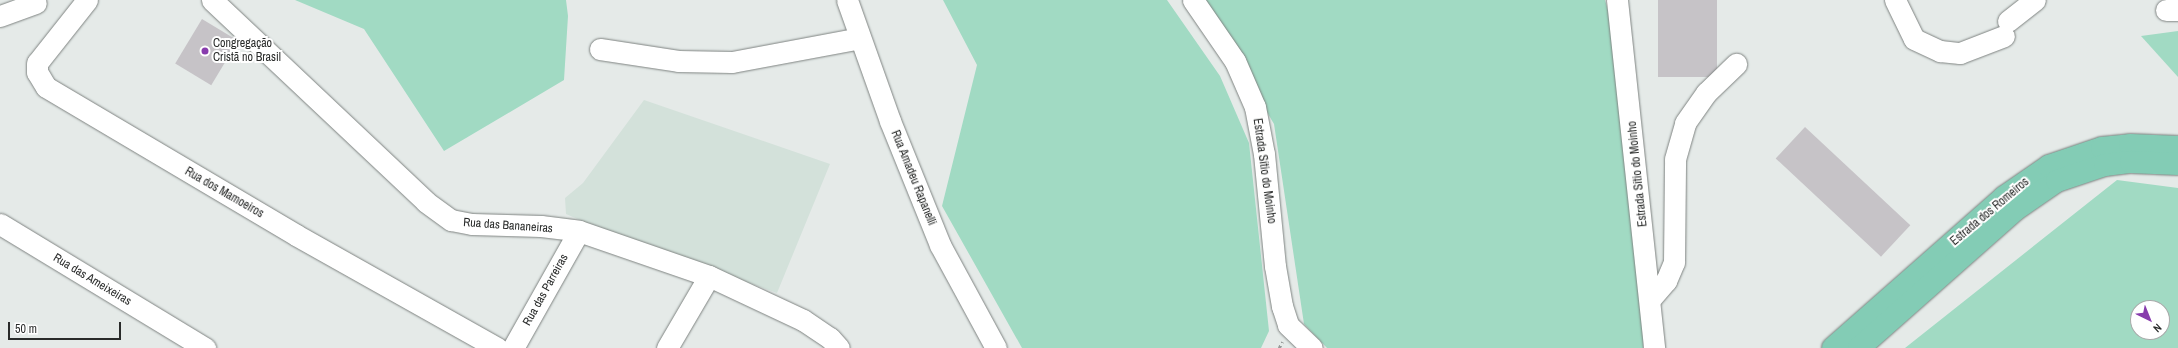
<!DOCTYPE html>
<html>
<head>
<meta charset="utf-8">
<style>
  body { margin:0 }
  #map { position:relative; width:2178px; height:348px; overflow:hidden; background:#e5eae8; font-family:"Archivo Narrow",sans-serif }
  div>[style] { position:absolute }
  .built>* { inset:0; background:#d3e1da }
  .green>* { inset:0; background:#a1dac3 }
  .building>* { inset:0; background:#c6c3c7; transform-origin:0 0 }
  .path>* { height:2.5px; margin-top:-1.25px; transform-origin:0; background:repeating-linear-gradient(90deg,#979b9a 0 3px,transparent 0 6px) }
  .roads { filter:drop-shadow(0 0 1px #7e8381) drop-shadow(0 0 1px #7e8381) }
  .minor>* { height:21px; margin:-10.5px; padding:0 10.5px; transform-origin:10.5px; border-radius:10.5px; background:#fff }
  .major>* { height:22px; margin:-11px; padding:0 11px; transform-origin:11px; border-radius:11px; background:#83ccb5 }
  .dots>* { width:11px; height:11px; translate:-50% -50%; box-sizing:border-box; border:2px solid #fff; border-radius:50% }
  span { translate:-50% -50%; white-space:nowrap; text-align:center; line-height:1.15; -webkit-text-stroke:4px #fff; paint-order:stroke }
  .poi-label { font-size:12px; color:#292b2a }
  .left { translate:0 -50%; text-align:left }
  .street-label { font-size:12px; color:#292b2a }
  .north { position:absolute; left:2130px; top:300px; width:40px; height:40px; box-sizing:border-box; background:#fff; border:1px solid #a9aaaa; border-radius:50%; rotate:137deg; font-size:11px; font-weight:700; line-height:16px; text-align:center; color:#292b2a }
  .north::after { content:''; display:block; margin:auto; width:14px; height:18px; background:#883cad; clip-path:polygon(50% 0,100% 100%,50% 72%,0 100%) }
  .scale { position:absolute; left:8px; top:322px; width:113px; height:18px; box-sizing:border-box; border:2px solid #292b2a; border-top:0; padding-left:5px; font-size:12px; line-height:14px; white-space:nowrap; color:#292b2a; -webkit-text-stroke:3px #fff; paint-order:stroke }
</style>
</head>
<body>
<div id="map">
  <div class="built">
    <i style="clip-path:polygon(644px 100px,830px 164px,777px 293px,603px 230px,566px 214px,565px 198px,583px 183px)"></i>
  </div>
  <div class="green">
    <i style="clip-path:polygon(295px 0,566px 0,568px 16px,564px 80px,444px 151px,364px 29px)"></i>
    <i style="clip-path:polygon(943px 0,1167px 0,1220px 76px,1249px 143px,1269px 331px,1261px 348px,1022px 348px,942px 206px,977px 65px)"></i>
    <i style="clip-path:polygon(1201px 0,1605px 0,1609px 14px,1643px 325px,1643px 348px,1327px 348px,1304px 324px,1274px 124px)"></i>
    <i style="clip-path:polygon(2178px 31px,2178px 77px,2141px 36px)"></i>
    <i style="clip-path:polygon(evenodd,2117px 180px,2178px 188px,2178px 348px,1905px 348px,2117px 180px,2138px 308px,2162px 308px,2162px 332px,2138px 332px,2138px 308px)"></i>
  </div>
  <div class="building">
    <i style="left:1658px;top:0;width:59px;height:77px"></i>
    <i style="left:202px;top:19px;width:42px;height:52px;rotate:31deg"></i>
    <i style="left:1805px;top:127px;width:144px;height:43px;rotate:43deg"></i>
  </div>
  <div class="path">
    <i style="left:1279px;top:348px;width:7px;rotate:-63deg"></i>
  </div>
  <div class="roads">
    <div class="minor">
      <i style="left:87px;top:0;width:80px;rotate:128.4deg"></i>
      <i style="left:37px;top:63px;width:9px;rotate:90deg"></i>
      <i style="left:37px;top:72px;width:17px;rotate:59deg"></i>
      <i style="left:46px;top:87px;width:291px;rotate:30.6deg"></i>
      <i style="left:296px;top:235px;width:231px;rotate:29.3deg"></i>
      <i style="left:212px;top:0;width:294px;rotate:43.3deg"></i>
      <i style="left:426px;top:202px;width:31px;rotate:36deg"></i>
      <i style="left:451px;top:220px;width:21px;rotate:11deg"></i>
      <i style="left:472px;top:224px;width:69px;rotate:1.7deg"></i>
      <i style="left:541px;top:226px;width:38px;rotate:7deg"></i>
      <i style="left:579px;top:231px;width:138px;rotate:19.1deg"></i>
      <i style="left:709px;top:276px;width:104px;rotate:25.1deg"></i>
      <i style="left:803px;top:320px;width:32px;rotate:34deg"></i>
      <i style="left:830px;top:338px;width:13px;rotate:48deg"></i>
      <i style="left:847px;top:0;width:128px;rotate:70.4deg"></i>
      <i style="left:890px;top:121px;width:134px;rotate:68deg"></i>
      <i style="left:940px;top:245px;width:117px;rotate:61.5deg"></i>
      <i style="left:1193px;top:0;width:74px;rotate:55.5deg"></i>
      <i style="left:1235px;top:61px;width:50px;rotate:66.5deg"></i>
      <i style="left:1255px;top:107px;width:48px;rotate:79.2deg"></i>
      <i style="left:1264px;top:154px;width:113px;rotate:84.4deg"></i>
      <i style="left:1275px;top:266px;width:41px;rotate:80.1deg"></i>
      <i style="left:1282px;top:306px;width:20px;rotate:72deg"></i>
      <i style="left:1288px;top:325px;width:33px;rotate:44deg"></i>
      <i style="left:1617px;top:0;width:350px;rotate:83.9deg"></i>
      <i style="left:1895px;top:0;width:43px;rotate:64deg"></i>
      <i style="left:1914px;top:39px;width:29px;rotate:25deg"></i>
      <i style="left:1940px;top:51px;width:20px;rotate:6deg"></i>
      <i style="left:1960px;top:53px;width:47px;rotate:-21.1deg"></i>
      <i style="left:2166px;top:10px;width:12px"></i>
      <i style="left:0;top:16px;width:38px;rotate:-20deg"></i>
      <i style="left:2008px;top:21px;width:34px;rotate:-38deg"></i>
      <i style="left:600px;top:49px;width:79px;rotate:8.7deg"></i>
      <i style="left:678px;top:61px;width:54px;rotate:1.1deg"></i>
      <i style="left:732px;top:62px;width:130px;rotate:-10.6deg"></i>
      <i style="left:0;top:224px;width:240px;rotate:31.2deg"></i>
      <i style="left:1651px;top:298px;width:23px;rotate:-49deg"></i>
      <i style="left:1666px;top:281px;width:21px;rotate:-67deg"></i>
      <i style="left:1674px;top:262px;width:103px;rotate:-89.4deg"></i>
      <i style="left:1675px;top:159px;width:37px;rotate:-74deg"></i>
      <i style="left:1685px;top:123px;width:37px;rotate:-55deg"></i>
      <i style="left:1706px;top:93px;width:42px;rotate:-44deg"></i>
      <i style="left:513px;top:348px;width:134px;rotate:-60.6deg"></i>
      <i style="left:667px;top:348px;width:83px;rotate:-59.7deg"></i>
    </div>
    <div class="major">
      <i style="left:1833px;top:348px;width:228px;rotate:-41.4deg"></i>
      <i style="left:2004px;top:197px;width:55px;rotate:-34.6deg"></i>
      <i style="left:2049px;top:166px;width:56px;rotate:-18.8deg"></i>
      <i style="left:2102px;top:148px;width:28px;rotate:-6deg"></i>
      <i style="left:2130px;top:145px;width:48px;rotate:2.4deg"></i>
      <i style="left:1859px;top:348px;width:208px;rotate:-41.5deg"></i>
      <i style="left:2015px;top:210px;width:51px;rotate:-34.6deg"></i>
      <i style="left:2057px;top:181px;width:51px;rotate:-18.4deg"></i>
      <i style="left:2105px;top:165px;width:26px;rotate:-7deg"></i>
      <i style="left:2131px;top:162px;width:47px;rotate:2.4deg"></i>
    </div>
  </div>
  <div class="dots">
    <i style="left:205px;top:51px;background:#883cad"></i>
  </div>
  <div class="poi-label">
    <span class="left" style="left:213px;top:51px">Congregação<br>Cristã no Brasil</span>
  </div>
  <div class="street-label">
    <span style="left:1264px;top:171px;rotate:82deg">Estrada Sítio do Moinho</span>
    <span style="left:1638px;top:174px;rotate:-96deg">Estrada Sítio do Moinho</span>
    <span style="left:913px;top:178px;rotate:68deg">Rua Amadeu Rapanelli</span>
    <span style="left:224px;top:193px;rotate:30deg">Rua dos Mamoeiros</span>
    <span style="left:1990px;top:212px;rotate:-40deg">Estrada dos Romeiros</span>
    <span style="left:508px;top:226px;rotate:4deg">Rua das Bananeiras</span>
    <span style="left:92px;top:280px;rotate:31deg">Rua das Ameixeiras</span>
    <span style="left:546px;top:290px;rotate:-61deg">Rua das Parreiras</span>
  </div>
  <div class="north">N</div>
  <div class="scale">50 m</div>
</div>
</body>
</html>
